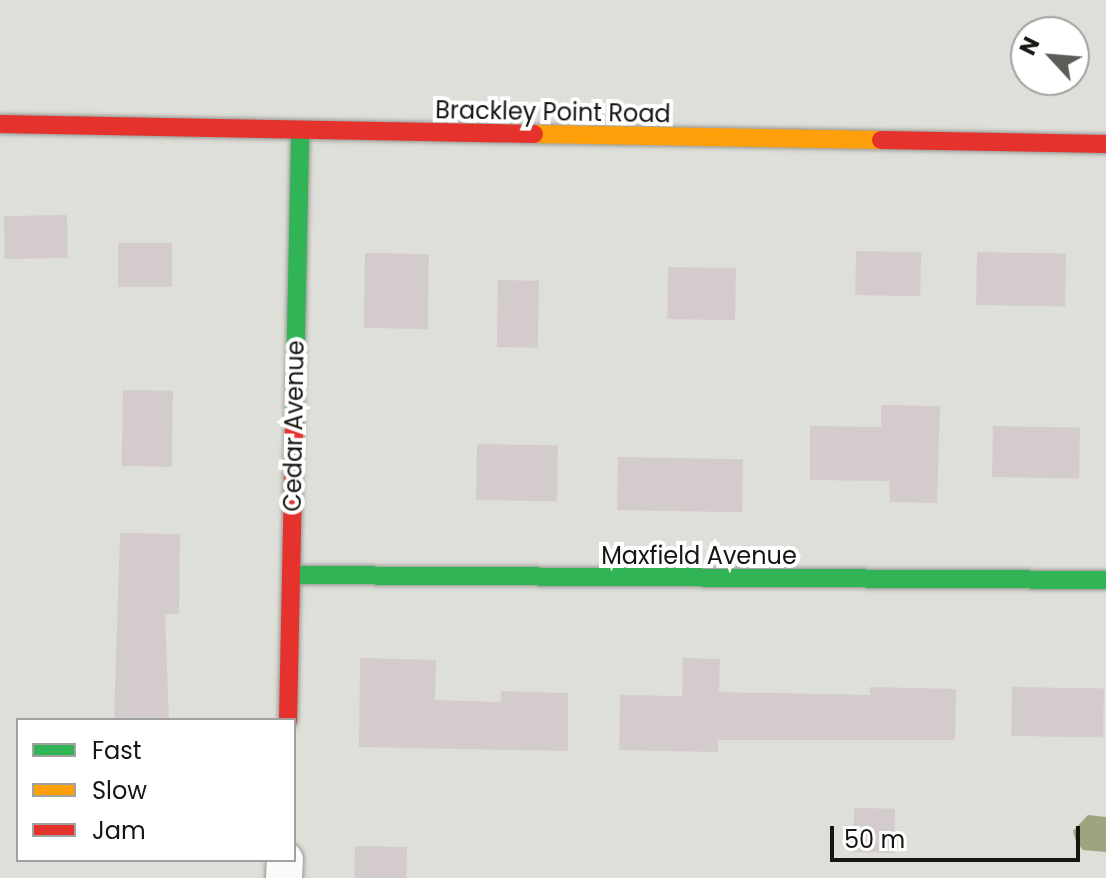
<!DOCTYPE html>
<html>
<head>
<meta charset="utf-8">
<style>
  body { margin:0 }
  #map { position:relative; width:1106px; height:878px; overflow:hidden; background:#dedfd9; font-family:Poppins,sans-serif }
  div>[style] { position:absolute }
  .water>* { inset:0; background:#9fa480 }
  .building>* { inset:0; background:#d4cbcd; transform-origin:0 0 }
  .roads { filter:drop-shadow(0 0 2px #979893) drop-shadow(0 0 2px #979893) }
  .street>* { height:36px; margin:-18px; padding:0 18px; transform-origin:18px; border-radius:18px; background:#fafaf9 }
  .fast>* { height:18px; margin:-9px; padding:0 9px; transform-origin:9px; border-radius:9px; background:#30b455 }
  .slow>* { height:18px; margin:-9px; padding:0 9px; transform-origin:9px; border-radius:9px; background:#ff9f0a }
  .jam>* { height:18px; margin:-9px; padding:0 9px; transform-origin:9px; border-radius:9px; background:#e5322d }
  span { translate:-50% -50%; white-space:nowrap; text-align:center; line-height:1.15; -webkit-text-stroke:8px #fff; paint-order:stroke }
  .street-label { font-size:24px; color:#151612 }
  .legend { position:absolute; left:16px; top:718px; width:280px; height:144px; box-sizing:border-box; background:#fff; border:2px solid #a1a2a0; margin:0; padding:10px 14px; list-style:none; font-size:24px; color:#151612 }
  .legend li { display:flex; align-items:center; gap:16px; height:40px }
  .legend b { width:40px; border:2px solid #a1a2a0 }
  .north { position:absolute; left:1010px; top:16px; width:80px; height:80px; box-sizing:border-box; background:#fff; border:2px solid #a1a2a0; border-radius:50%; rotate:296deg; font-size:22px; font-weight:700; line-height:32px; text-align:center; color:#151612 }
  .north::after { content:''; display:block; margin:auto; width:28px; height:36px; background:#5b5c58; clip-path:polygon(50% 0,100% 100%,50% 72%,0 100%) }
  .scale { position:absolute; left:830px; top:826px; width:250px; height:36px; box-sizing:border-box; border:4px solid #151612; border-top:0; padding-left:10px; font-size:24px; line-height:28px; white-space:nowrap; color:#151612; -webkit-text-stroke:6px #fff; paint-order:stroke }
</style>
</head>
<body>
<div id="map">
  <div class="water">
    <i style="clip-path:polygon(1088px 815px,1106px 817px,1106px 852px,1083px 850px,1076px 842px,1073px 831px)"></i>
  </div>
  <div class="building">
    <i style="left:67px;top:215px;width:43px;height:63px;rotate:89deg"></i>
    <i style="left:118px;top:243px;width:54px;height:44px"></i>
    <i style="left:856px;top:251px;width:65px;height:44px;rotate:1deg"></i>
    <i style="left:977px;top:252px;width:89px;height:53px;rotate:1deg"></i>
    <i style="left:365px;top:253px;width:64px;height:75px;rotate:1deg"></i>
    <i style="left:668px;top:267px;width:68px;height:52px;rotate:1deg"></i>
    <i style="left:498px;top:280px;width:41px;height:67px;rotate:1deg"></i>
    <i style="left:123px;top:390px;width:50px;height:76px;rotate:1deg"></i>
    <i style="clip-path:polygon(881px 405px,940px 406px,937px 503px,890px 502px,889px 481px,810px 480px,810px 426px,881px 427px)"></i>
    <i style="left:993px;top:426px;width:87px;height:51px;rotate:1deg"></i>
    <i style="left:477px;top:444px;width:81px;height:56px;rotate:1deg"></i>
    <i style="left:618px;top:457px;width:125px;height:53px;rotate:1deg"></i>
    <i style="clip-path:polygon(120px 533px,180px 534px,179px 614px,165px 614px,169px 720px,114px 720px)"></i>
    <i style="clip-path:polygon(360px 658px,436px 660px,435px 700px,501px 702px,501px 691px,568px 693px,568px 751px,359px 747px)"></i>
    <i style="clip-path:polygon(683px 658px,720px 659px,719px 692px,870px 695px,870px 687px,956px 689px,955px 740px,718px 740px,718px 752px,619px 750px,620px 695px,682px 696px)"></i>
    <i style="left:1012px;top:687px;width:92px;height:49px;rotate:1deg"></i>
    <i style="left:854px;top:808px;width:41px;height:44px;rotate:1deg"></i>
    <i style="left:355px;top:846px;width:52px;height:32px;rotate:1deg"></i>
  </div>
  <div class="roads">
    <div class="street">
      <i style="left:284px;top:878px;width:18px;rotate:-87deg"></i>
    </div>
    <div class="fast">
      <i style="left:294px;top:429px;width:297px;rotate:-88.8deg"></i>
      <i style="left:292px;top:575px;width:814px;rotate:0.35deg"></i>
    </div>
    <div class="slow">
      <i style="left:534px;top:134px;width:347px;rotate:1deg"></i>
    </div>
    <div class="jam">
      <i style="left:0;top:124px;width:534px;rotate:1.07deg"></i>
      <i style="left:881px;top:140px;width:225px;rotate:1deg"></i>
      <i style="left:288px;top:720px;width:291px;rotate:-88.8deg"></i>
    </div>
  </div>
  <div class="street-label">
    <span style="left:553px;top:112px;rotate:1deg">Brackley Point Road</span>
    <span style="left:294px;top:426px;rotate:-89deg">Cedar Avenue</span>
    <span style="left:699px;top:556px">Maxfield Avenue</span>
  </div>
  <ul class="legend">
  <li><b style="height:10px;background:#30b455"></b>Fast</li>
  <li><b style="height:10px;background:#ff9f0a"></b>Slow</li>
  <li><b style="height:10px;background:#e5322d"></b>Jam</li>
  </ul>
  <div class="north">N</div>
  <div class="scale">50 m</div>
</div>
</body>
</html>
